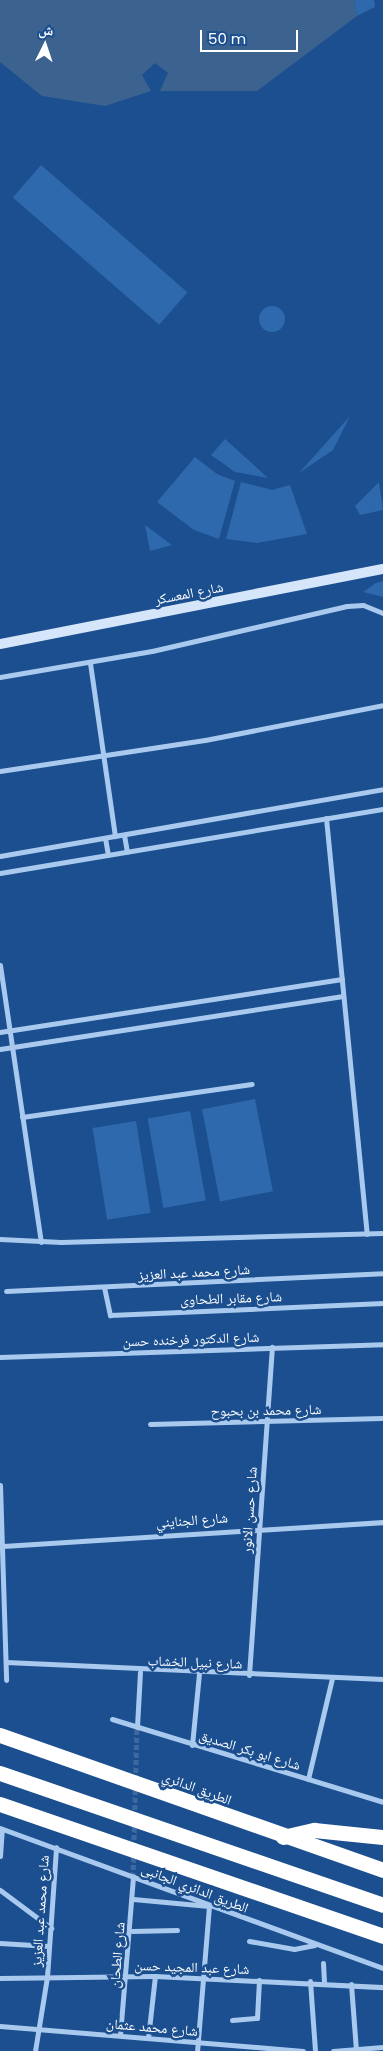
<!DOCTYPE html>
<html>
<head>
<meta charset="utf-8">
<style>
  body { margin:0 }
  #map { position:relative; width:383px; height:2051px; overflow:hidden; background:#1b4f8f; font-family:Poppins,"Noto Naskh Arabic",sans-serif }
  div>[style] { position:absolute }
  .green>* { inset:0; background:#2e69ad; transform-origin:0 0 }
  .round { border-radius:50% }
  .water>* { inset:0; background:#3c6290 }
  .street-tunnel>* { height:5px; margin-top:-2.5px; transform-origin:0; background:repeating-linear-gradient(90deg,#3d69a0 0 5px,transparent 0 7.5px) }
  .street>* { height:5px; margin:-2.5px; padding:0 2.5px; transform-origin:2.5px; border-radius:2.5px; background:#a9c9ee }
  .secondary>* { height:10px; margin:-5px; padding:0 5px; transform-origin:5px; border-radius:5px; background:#d6e6fa }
  .highway>* { height:15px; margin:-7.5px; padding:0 7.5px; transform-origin:7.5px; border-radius:7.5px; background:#fff }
  .highway-bridge>* { height:15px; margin:-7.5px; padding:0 7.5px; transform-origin:7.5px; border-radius:7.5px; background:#fff }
  span { translate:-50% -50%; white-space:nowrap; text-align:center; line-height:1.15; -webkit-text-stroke:5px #1b4f8f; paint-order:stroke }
  .street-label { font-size:14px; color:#fff }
  .north { position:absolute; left:20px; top:20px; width:50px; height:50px; -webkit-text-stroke:4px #1b4f8f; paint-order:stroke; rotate:4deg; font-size:14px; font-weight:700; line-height:20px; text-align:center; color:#fff }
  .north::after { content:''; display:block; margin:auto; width:18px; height:22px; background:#fff; clip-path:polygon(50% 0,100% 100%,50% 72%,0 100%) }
  .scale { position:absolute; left:200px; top:30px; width:98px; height:22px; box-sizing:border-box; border:2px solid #fff; border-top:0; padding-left:6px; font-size:15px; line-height:18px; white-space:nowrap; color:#fff; -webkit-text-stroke:4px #1b4f8f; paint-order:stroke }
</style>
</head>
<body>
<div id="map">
  <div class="green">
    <i style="clip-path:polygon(354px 0,374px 0,375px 7px,357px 16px)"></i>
    <i style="left:41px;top:165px;width:194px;height:43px;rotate:41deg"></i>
    <i class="round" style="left:259px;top:306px;width:26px;height:26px"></i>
    <i style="clip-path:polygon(350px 416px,333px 450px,299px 473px)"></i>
    <i style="clip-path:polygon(225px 439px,268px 478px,235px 472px,211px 455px)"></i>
    <i style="clip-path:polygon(195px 457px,217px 474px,235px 481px,219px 539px,194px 530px,157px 502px)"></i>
    <i style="clip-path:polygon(241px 482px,272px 490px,290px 485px,307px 534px,257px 543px,226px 539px)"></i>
    <i style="clip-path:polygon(379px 482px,383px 510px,360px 515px,355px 506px)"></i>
    <i style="clip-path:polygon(145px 525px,172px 545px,150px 551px)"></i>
    <i style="clip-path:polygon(383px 581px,383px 597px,363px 592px,376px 583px)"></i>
    <i style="left:255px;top:1099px;width:94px;height:54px;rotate:79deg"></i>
    <i style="left:190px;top:1111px;width:91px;height:43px;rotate:80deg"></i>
    <i style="left:136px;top:1121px;width:93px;height:44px;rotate:81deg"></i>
  </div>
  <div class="water">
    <i style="clip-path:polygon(0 0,354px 0,357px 16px,257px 91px,160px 91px,168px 73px,155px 63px,142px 75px,151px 91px,105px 106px,42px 96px,0 62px)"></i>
  </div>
  <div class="street-tunnel">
    <i style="left:133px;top:1877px;width:150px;rotate:-88.5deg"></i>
  </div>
  <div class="street">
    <i style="left:90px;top:663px;width:175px;rotate:81.8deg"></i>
    <i style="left:0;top:677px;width:154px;rotate:-9.7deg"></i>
    <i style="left:152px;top:651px;width:200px;rotate:-13deg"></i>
    <i style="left:347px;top:606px;width:16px;rotate:-4deg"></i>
    <i style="left:363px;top:605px;width:22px;rotate:22deg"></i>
    <i style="left:0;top:771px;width:207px;rotate:-8.6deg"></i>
    <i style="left:205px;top:740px;width:181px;rotate:-11.1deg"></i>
    <i style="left:326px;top:818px;width:418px;rotate:84.4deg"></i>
    <i style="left:124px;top:835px;width:17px;rotate:80deg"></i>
    <i style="left:105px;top:838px;width:17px;rotate:80deg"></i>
    <i style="left:0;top:856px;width:389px;rotate:-9.9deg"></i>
    <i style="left:0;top:873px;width:388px;rotate:-9.5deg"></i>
    <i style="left:0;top:965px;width:280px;rotate:81.6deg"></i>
    <i style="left:0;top:1032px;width:346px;rotate:-8.8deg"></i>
    <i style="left:0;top:1049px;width:347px;rotate:-8.8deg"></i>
    <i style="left:22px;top:1117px;width:232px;rotate:-8.2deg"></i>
    <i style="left:0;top:1239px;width:61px;rotate:2.8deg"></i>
    <i style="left:61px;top:1242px;width:322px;rotate:-1.6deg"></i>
    <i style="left:104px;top:1287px;width:29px;rotate:78deg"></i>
    <i style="left:110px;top:1315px;width:273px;rotate:-2.5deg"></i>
    <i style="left:6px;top:1291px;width:377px;rotate:-2.7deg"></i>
    <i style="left:0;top:1357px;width:383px;rotate:-1.9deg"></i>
    <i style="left:150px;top:1424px;width:233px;rotate:-1.5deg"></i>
    <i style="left:0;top:1485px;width:195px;rotate:88.2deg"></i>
    <i style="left:3px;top:1546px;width:381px;rotate:-3.6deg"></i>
    <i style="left:6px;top:1662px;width:377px;rotate:2.6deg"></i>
    <i style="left:249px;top:1675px;width:329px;rotate:-86deg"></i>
    <i style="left:112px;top:1719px;width:283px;rotate:17deg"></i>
    <i style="left:137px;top:1727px;width:55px;rotate:-86.9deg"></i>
    <i style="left:192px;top:1745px;width:71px;rotate:-84.4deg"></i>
    <i style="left:308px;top:1779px;width:104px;rotate:-76.6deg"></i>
    <i style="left:0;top:1828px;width:408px;rotate:20.1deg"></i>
    <i style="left:0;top:1856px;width:27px;rotate:-86deg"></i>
    <i style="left:0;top:1890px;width:64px;rotate:36.7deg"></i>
    <i style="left:133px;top:1899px;width:76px;rotate:5.3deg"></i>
    <i style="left:209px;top:1906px;width:145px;rotate:94.7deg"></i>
    <i style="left:132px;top:1931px;width:45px;rotate:-1.3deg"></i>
    <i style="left:249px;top:1941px;width:46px;rotate:10.1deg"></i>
    <i style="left:294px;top:1949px;width:21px;rotate:-11deg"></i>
    <i style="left:0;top:1943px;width:49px;rotate:3.5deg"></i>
    <i style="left:323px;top:1963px;width:19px;rotate:87deg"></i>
    <i style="left:0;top:1978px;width:155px;rotate:-0.7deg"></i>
    <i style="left:155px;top:1976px;width:228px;rotate:2.8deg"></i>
    <i style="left:310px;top:1981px;width:70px;rotate:85.9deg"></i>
    <i style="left:351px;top:1984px;width:67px;rotate:85.7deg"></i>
    <i style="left:232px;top:2020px;width:25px;rotate:-5deg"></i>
    <i style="left:257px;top:2018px;width:38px;rotate:-87deg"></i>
    <i style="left:0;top:2026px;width:304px;rotate:4.7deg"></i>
    <i style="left:120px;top:2035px;width:159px;rotate:-85.3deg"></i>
    <i style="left:148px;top:2038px;width:62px;rotate:-83.6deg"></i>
    <i style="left:35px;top:2051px;width:75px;rotate:-80.8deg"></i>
    <i style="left:47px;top:1977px;width:130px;rotate:-86deg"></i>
    <i style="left:333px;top:2051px;width:50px;rotate:-4.6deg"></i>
  </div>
  <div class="secondary">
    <i style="left:0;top:644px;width:390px;rotate:-11.1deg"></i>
  </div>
  <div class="highway">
    <i style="left:0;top:1735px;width:406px;rotate:19.4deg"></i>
    <i style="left:0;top:1773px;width:405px;rotate:19deg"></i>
    <i style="left:283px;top:1837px;width:32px;rotate:-13deg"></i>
    <i style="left:314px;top:1830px;width:69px;rotate:5.8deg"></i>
  </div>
  <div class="highway-bridge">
    <i style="left:0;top:1804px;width:405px;rotate:19deg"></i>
  </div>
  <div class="street-label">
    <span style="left:189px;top:593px;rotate:-11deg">شارع المعسكر</span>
    <span style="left:194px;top:1272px;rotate:-3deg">شارع محمد عبد العزيز</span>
    <span style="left:231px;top:1298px;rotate:-2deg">شارع مقابر الطحاوى</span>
    <span style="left:191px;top:1339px;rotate:-2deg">شارع الدكتور فرخنده حسن</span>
    <span style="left:266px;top:1410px;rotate:-1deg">شارع محمد بن بحبوح</span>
    <span style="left:249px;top:1510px;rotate:-86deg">شارع حسن الانور</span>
    <span style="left:192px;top:1520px;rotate:-4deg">شارع الجنايني</span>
    <span style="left:195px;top:1662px;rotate:2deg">شارع نبيل الخشاب</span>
    <span style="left:250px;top:1750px;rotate:17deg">شارع ابو بكر الصديق</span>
    <span style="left:197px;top:1788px;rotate:20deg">الطريق الدائري</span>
    <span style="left:195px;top:1888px;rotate:21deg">الطريق الدائري الجانبى</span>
    <span style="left:40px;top:1911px;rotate:-86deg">شارع محمد عبد العزيز</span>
    <span style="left:117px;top:1955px;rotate:-85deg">شارع الطحان</span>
    <span style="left:192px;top:1967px;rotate:2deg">شارع عبد المجيد حسن</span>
    <span style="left:152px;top:2027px;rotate:5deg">شارع محمد عثمان</span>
  </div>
  <div class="north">ش</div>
  <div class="scale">50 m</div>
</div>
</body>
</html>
